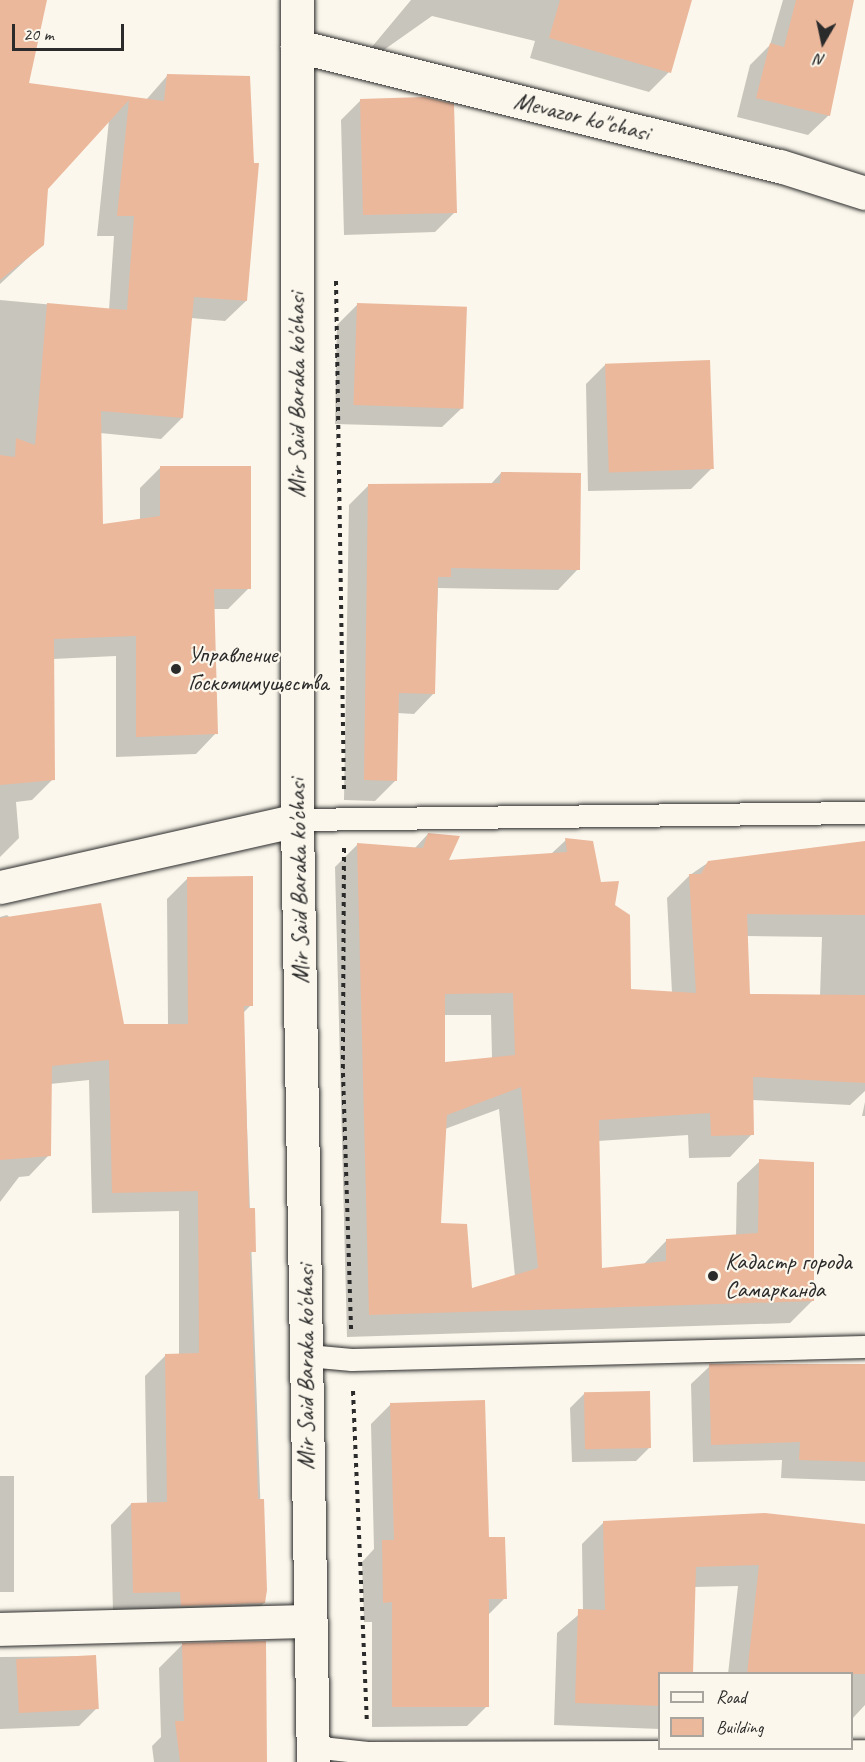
<!DOCTYPE html>
<html>
<head>
<meta charset="utf-8">
<style>
  body { margin:0 }
  #map { position:relative; width:865px; height:1762px; overflow:hidden; background:#fbf7ec; font-family:Caveat,sans-serif }
  div>[style] { position:absolute }
  .shadow>* { inset:0; background:#0003; transform-origin:0 0 }
  .building>* { inset:0; background:#ebb89c; transform-origin:0 0 }
  .path>* { height:4px; margin-top:-2px; transform-origin:0; background:repeating-linear-gradient(90deg,#2b2b2b 0 4.5px,transparent 0 9px) }
  .roads { filter:drop-shadow(0 0 2px #2b2b2b) drop-shadow(0 0 2px #2b2b2b) }
  .service>* { height:22px; margin:-11px; padding:0 11px; transform-origin:11px; border-radius:11px; background:#fbf7ec }
  .minor>* { height:33px; margin:-16.5px; padding:0 16.5px; transform-origin:16.5px; border-radius:16.5px; background:#fbf7ec }
  .tertiary>* { height:33px; margin:-16.5px; padding:0 16.5px; transform-origin:16.5px; border-radius:16.5px; background:#fbf7ec }
  .dots>* { width:16px; height:16px; translate:-50% -50%; box-sizing:border-box; border:3px solid #fbf7ec; border-radius:50% }
  span { translate:-50% -50%; white-space:nowrap; text-align:center; line-height:1.15; -webkit-text-stroke:4.5px #fbf7ec; paint-order:stroke }
  .street-label { font-size:24px; color:#2b2b2b }
  .poi-label { font-size:24px; color:#2b2b2b }
  .left { translate:0 -50%; text-align:left }
  .legend { position:absolute; left:658px; top:1672px; width:195px; height:78px; box-sizing:border-box; background:#fbf7ec; border:2px solid #a8a59f; margin:0; padding:8px 10px; list-style:none; font-size:18px; color:#2b2b2b }
  .legend li { display:flex; align-items:center; gap:12px; height:30px }
  .legend b { width:30px; border:2px solid #a8a59f }
  .north { position:absolute; left:793px; top:12px; width:60px; height:60px; -webkit-text-stroke:4px #fbf7ec; paint-order:stroke; rotate:189deg; font-size:16px; font-weight:700; line-height:24px; text-align:center; color:#2b2b2b }
  .north::after { content:''; display:block; margin:auto; width:21px; height:27px; background:#2b2b2b; clip-path:polygon(50% 0,100% 100%,50% 72%,0 100%) }
  .scale { position:absolute; left:12px; top:24px; width:112px; height:27px; box-sizing:border-box; border:3px solid #2b2b2b; border-top:0; padding-left:8px; font-size:18px; line-height:21px; white-space:nowrap; color:#2b2b2b; -webkit-text-stroke:4px #fbf7ec; paint-order:stroke }
</style>
</head>
<body>
<div id="map">
  <div class="shadow">
    <i style="clip-path:polygon(0 0,46px 0,27px 84px,146px 100px,167px 76px,246px 301px,225px 321px,191px 318px,182px 418px,161px 439px,100px 433px,101px 525px,140px 520px,140px 488px,161px 467px,249px 588px,228px 609px,213px 609px,216px 733px,196px 754px,116px 757px,116px 656px,53px 659px,53px 779px,32px 800px,16px 802px,19px 838px,0 857px,0 300px,109px 310px,114px 236px,97px 236px,109px 120px,47px 188px,43px 244px,0 284px)"></i>
    <i style="clip-path:polygon(411px 0,683px 0,669px 72px,649px 92px,530px 58px,535px 41px,432px 16px,371px 59px,366px 54px)"></i>
    <i style="clip-path:polygon(783px 0,852px 0,829px 115px,808px 135px,737px 117px,750px 65px,770px 45px)"></i>
    <i style="clip-path:polygon(361px 100px,455px 212px,435px 232px,344px 235px,341px 120px)"></i>
    <i style="clip-path:polygon(357px 305px,463px 407px,442px 427px,335px 424px,337px 325px)"></i>
    <i style="clip-path:polygon(606px 364px,712px 468px,691px 489px,588px 491px,586px 384px)"></i>
    <i style="clip-path:polygon(501px 473px,578px 569px,558px 590px,438px 588px,434px 693px,414px 714px,397px 713px,395px 781px,375px 801px,344px 800px,349px 505px,369px 485px,490px 485px)"></i>
    <i style="clip-path:polygon(evenodd,428px 834px,447px 861px,551px 854px,566px 840px,613px 905px,630px 991px,672px 993px,667px 898px,690px 875px,709px 862px,865px 843px,865px 1091px,850px 1105px,752px 1100px,752px 1134px,730px 1157px,689px 1158px,688px 1135px,598px 1141px,601px 1269px,644px 1264px,666px 1241px,736px 1236px,737px 1183px,760px 1161px,812px 1301px,790px 1323px,347px 1337px,335px 867px,358px 844px,414px 849px,428px 834px,746px 936px,822px 937px,820px 996px,748px 995px,746px 936px,428px 834px,444px 1015px,491px 1015px,492px 1058px,444px 1063px,444px 1015px,428px 834px,499px 1109px,515px 1277px,471px 1290px,440px 1224px,445px 1129px,499px 1109px)"></i>
    <i style="clip-path:polygon(188px 878px,251px 1005px,243px 1013px,264px 1603px,243px 1623px,113px 1613px,111px 1525px,131px 1504px,147px 1504px,145px 1376px,165px 1356px,179px 1355px,179px 1211px,92px 1213px,89px 1080px,50px 1084px,49px 1155px,29px 1176px,19px 1177px,0 1202px,0 917px,7px 915px,123px 1025px,168px 1025px,167px 899px)"></i>
    <i style="clip-path:polygon(865px 1102px,865px 1116px,862px 1116px)"></i>
    <i style="clip-path:polygon(710px 1366px,865px 1366px,865px 1481px,781px 1478px,782px 1460px,693px 1462px,691px 1384px)"></i>
    <i style="clip-path:polygon(584px 1394px,650px 1447px,636px 1461px,572px 1462px,570px 1408px)"></i>
    <i style="clip-path:polygon(391px 1404px,488px 1539px,505px 1598px,487px 1616px,487px 1706px,467px 1726px,372px 1727px,372px 1622px,364px 1622px,362px 1562px,374px 1549px,371px 1424px)"></i>
    <i style="left:0;top:1476px;width:14px;height:116px"></i>
    <i style="clip-path:polygon(604px 1522px,865px 1526px,865px 1705px,852px 1719px,852px 1674px,728px 1674px,738px 1586px,694px 1587px,660px 1674px,660px 1729px,554px 1725px,557px 1633px,583px 1611px,582px 1544px)"></i>
    <i style="clip-path:polygon(182px 1645px,266px 1762px,154px 1762px,152px 1746px,161px 1737px,159px 1668px)"></i>
    <i style="clip-path:polygon(95px 1656px,97px 1708px,79px 1726px,0 1729px,0 1657px)"></i>
  </div>
  <div class="building">
    <i style="clip-path:polygon(0 0,47px 0,29px 83px,164px 101px,167px 74px,250px 76px,254px 163px,259px 163px,247px 301px,194px 297px,183px 418px,101px 411px,103px 524px,160px 516px,160px 466px,251px 466px,251px 589px,214px 589px,218px 734px,136px 737px,136px 636px,54px 639px,55px 780px,0 785px,0 455px,15px 457px,16px 438px,35px 445px,47px 303px,127px 310px,134px 216px,117px 216px,129px 100px,48px 189px,44px 245px,0 280px)"></i>
    <i style="clip-path:polygon(560px 0,692px 0,671px 73px,549px 38px)"></i>
    <i style="clip-path:polygon(796px 0,854px 0,830px 116px,756px 98px,770px 43px,784px 47px)"></i>
    <i style="clip-path:polygon(424px 97px,454px 104px,457px 213px,363px 215px,360px 99px)"></i>
    <i style="left:357px;top:303px;width:110px;height:102px;rotate:2deg"></i>
    <i style="left:710px;top:360px;width:109px;height:105px;rotate:88deg"></i>
    <i style="clip-path:polygon(501px 472px,581px 473px,580px 570px,451px 568px,451px 577px,438px 577px,435px 694px,399px 693px,397px 781px,364px 780px,368px 484px,500px 483px)"></i>
    <i style="clip-path:polygon(evenodd,428px 833px,460px 836px,449px 860px,567px 852px,565px 838px,593px 841px,601px 882px,619px 881px,615px 905px,630px 915px,631px 989px,696px 993px,689px 874px,701px 874px,708px 861px,865px 841px,865px 915px,747px 914px,750px 994px,865px 995px,865px 1083px,753px 1077px,754px 1135px,711px 1136px,710px 1113px,599px 1120px,602px 1268px,666px 1261px,666px 1239px,758px 1233px,759px 1159px,814px 1162px,814px 1301px,369px 1315px,357px 843px,423px 848px,428px 833px,513px 993px,515px 1055px,445px 1062px,445px 994px,513px 993px,428px 833px,521px 1087px,538px 1268px,472px 1288px,467px 1224px,441px 1223px,447px 1115px,521px 1087px)"></i>
    <i style="clip-path:polygon(253px 876px,253px 1006px,244px 1006px,249px 1208px,255px 1208px,256px 1252px,250px 1252px,258px 1499px,264px 1499px,267px 1590px,265px 1603px,181px 1606px,180px 1592px,133px 1593px,131px 1503px,167px 1502px,165px 1354px,199px 1353px,198px 1191px,112px 1193px,109px 1060px,52px 1066px,51px 1156px,0 1160px,0 918px,101px 903px,124px 1024px,188px 1024px,187px 877px)"></i>
    <i style="clip-path:polygon(709px 1364px,865px 1364px,865px 1462px,799px 1460px,800px 1442px,711px 1445px)"></i>
    <i style="left:650px;top:1391px;width:57px;height:66px;rotate:89deg"></i>
    <i style="clip-path:polygon(485px 1400px,489px 1537px,505px 1537px,507px 1599px,489px 1599px,489px 1707px,392px 1707px,392px 1602px,383px 1603px,382px 1540px,394px 1540px,390px 1403px)"></i>
    <i style="clip-path:polygon(765px 1513px,865px 1524px,865px 1674px,747px 1674px,759px 1565px,696px 1567px,693px 1674px,660px 1674px,660px 1706px,575px 1703px,578px 1609px,605px 1610px,603px 1521px)"></i>
    <i style="clip-path:polygon(266px 1641px,267px 1762px,180px 1762px,175px 1721px,184px 1721px,182px 1643px)"></i>
    <i style="left:96px;top:1655px;width:54px;height:80px;rotate:87deg"></i>
  </div>
  <div class="path">
    <i style="left:336px;top:281px;width:509px;rotate:89.1deg"></i>
    <i style="left:344px;top:848px;width:225px;rotate:90.3deg"></i>
    <i style="left:343px;top:1073px;width:257px;rotate:88.2deg"></i>
    <i style="left:353px;top:1391px;width:331px;rotate:87.6deg"></i>
  </div>
  <div class="roads">
    <div class="service">
      <i style="left:297px;top:820px;width:568px;rotate:-0.71deg"></i>
      <i style="left:308px;top:1356px;width:44px;rotate:5.2deg"></i>
      <i style="left:352px;top:1360px;width:513px;rotate:-1.45deg"></i>
      <i style="left:312px;top:1747px;width:56px;rotate:6.1deg"></i>
      <i style="left:368px;top:1753px;width:497px;rotate:-0.2deg"></i>
    </div>
    <div class="minor">
      <i style="left:297px;top:46px;width:498px;rotate:14deg"></i>
      <i style="left:780px;top:166px;width:89px;rotate:17.6deg"></i>
      <i style="left:0;top:887px;width:304px;rotate:-12.7deg"></i>
      <i style="left:0;top:1629px;width:308px;rotate:-1.5deg"></i>
    </div>
    <div class="tertiary">
      <i style="left:297px;top:0;width:820px;rotate:90deg"></i>
      <i style="left:297px;top:820px;width:942px;rotate:89.03deg"></i>
    </div>
  </div>
  <div class="dots">
    <i style="left:176px;top:669px;background:#2b2b2b"></i>
    <i style="left:713px;top:1276px;background:#2b2b2b"></i>
  </div>
  <div class="street-label">
    <span style="left:582px;top:117px;rotate:14deg">Mevazor ko''chasi</span>
    <span style="left:297px;top:395px;rotate:-90deg">Mir Said Baraka ko'chasi</span>
    <span style="left:299px;top:881px;rotate:-91deg">Mir Said Baraka ko'chasi</span>
    <span style="left:306px;top:1367px;rotate:-90deg">Mir Said Baraka ko'chasi</span>
  </div>
  <div class="poi-label">
    <span class="left" style="left:188px;top:669px">Управление<br>Госкомимущества</span>
    <span class="left" style="left:725px;top:1276px">Кадастр города<br>Самарканда</span>
  </div>
  <ul class="legend">
  <li><b style="height:8px;background:#fbf7ec"></b>Road</li>
  <li><b style="height:16px;background:#ebb89c"></b>Building</li>
  </ul>
  <div class="north">N</div>
  <div class="scale">20 m</div>
</div>
</body>
</html>
